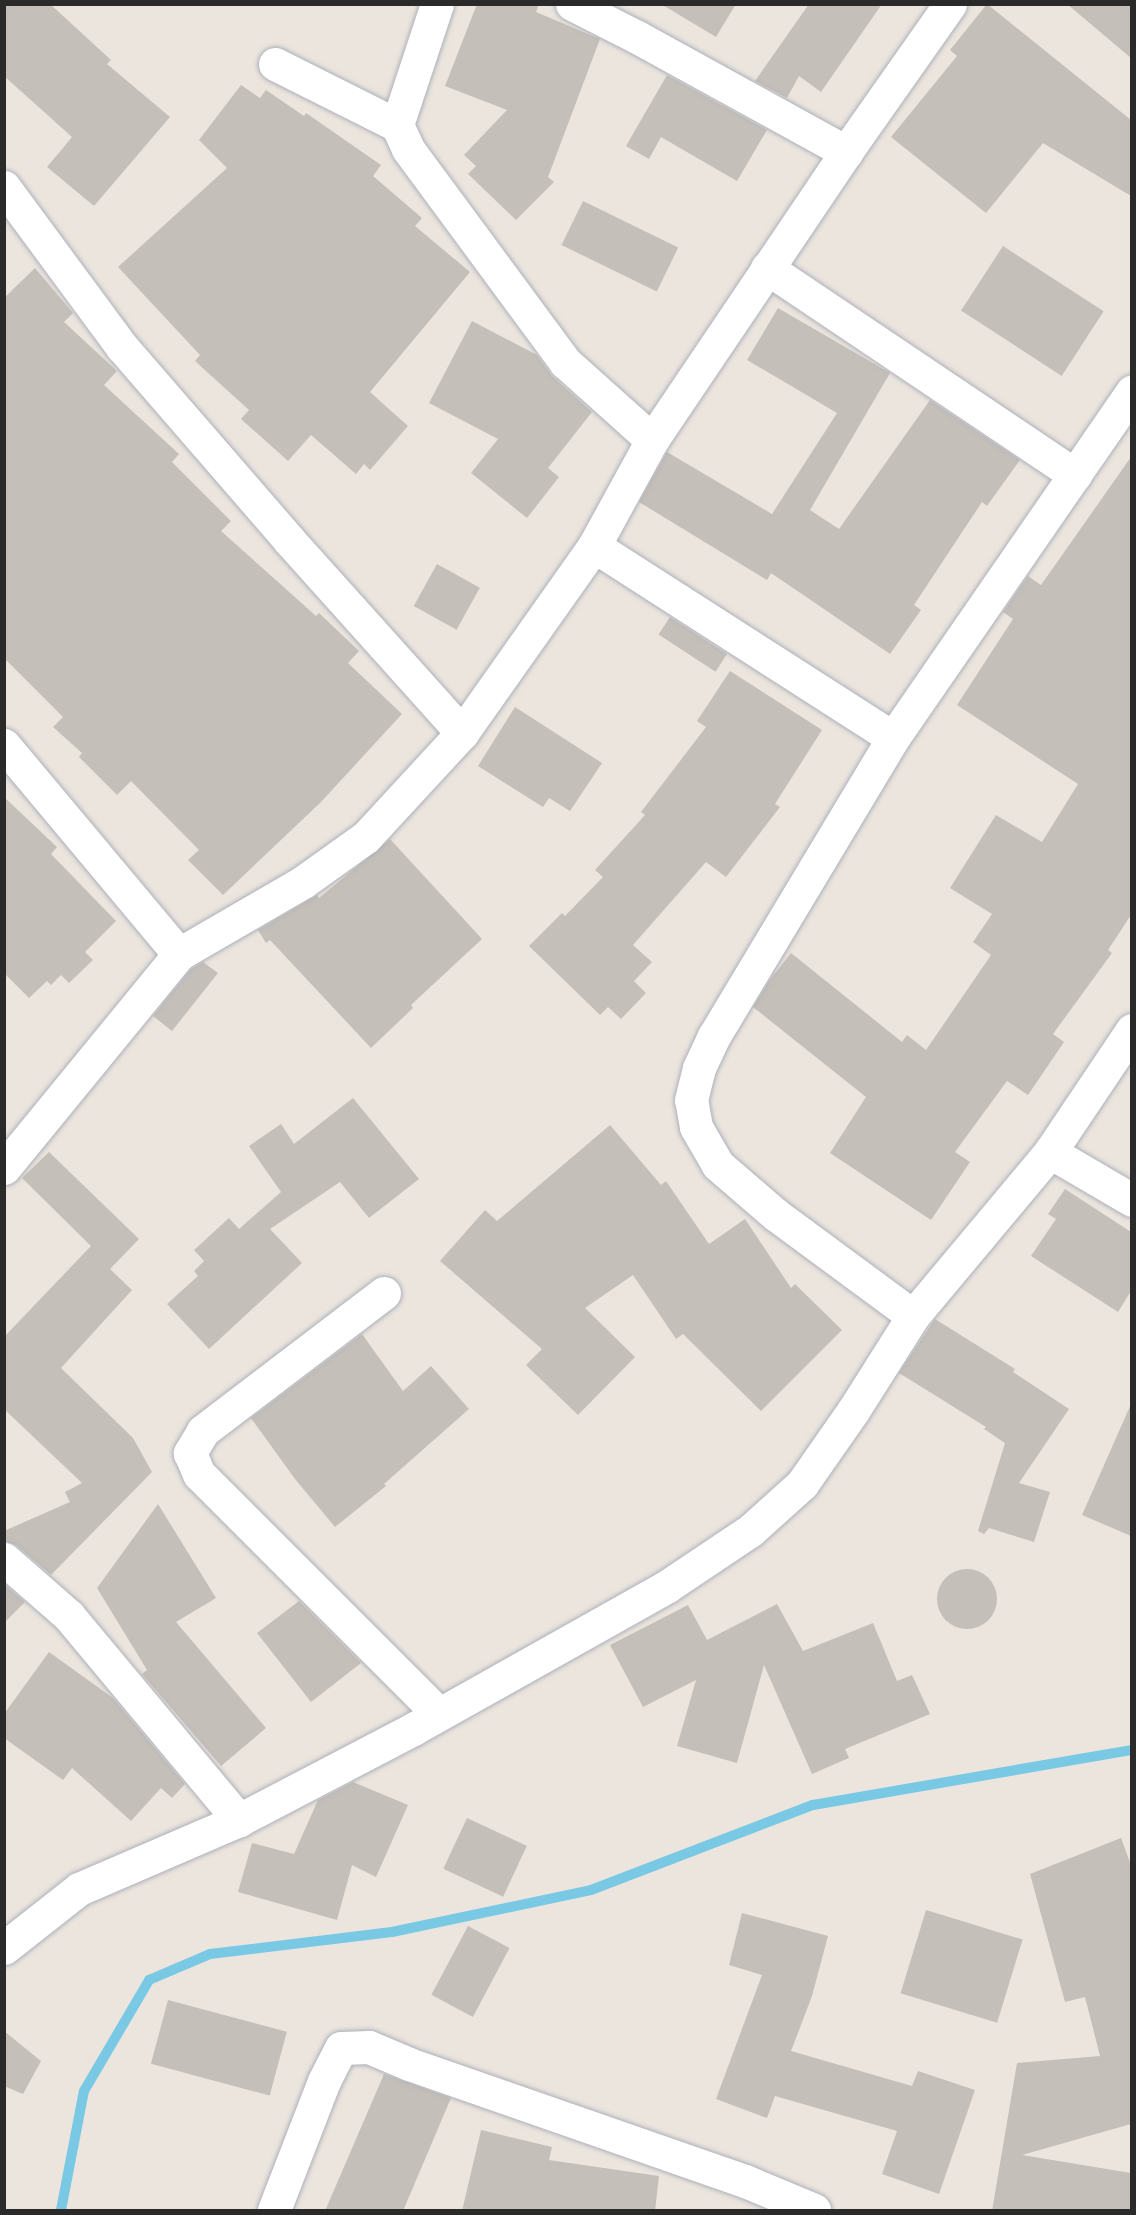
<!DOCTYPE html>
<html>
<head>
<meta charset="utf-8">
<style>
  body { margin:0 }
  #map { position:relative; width:1136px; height:2215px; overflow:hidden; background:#ebe5de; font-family:Jost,sans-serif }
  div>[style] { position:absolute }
  .stream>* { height:10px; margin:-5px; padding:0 5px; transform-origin:5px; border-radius:5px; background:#79c9e5 }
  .building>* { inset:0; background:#c4bfb9; transform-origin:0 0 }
  .round { border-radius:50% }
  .roads { filter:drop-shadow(0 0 2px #aeb0ba) drop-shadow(0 0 2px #aeb0ba) }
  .minor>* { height:33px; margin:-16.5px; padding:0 16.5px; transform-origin:16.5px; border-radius:16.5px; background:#fff }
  span { translate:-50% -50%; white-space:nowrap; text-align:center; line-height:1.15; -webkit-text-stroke:4.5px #fff; paint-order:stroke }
  .frame { position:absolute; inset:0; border:6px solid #2a2a2a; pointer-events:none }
</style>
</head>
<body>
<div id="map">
  <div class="stream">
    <i style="left:61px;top:2210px;width:121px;rotate:-79.1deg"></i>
    <i style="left:84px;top:2091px;width:129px;rotate:-59.6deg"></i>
    <i style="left:149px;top:1980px;width:66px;rotate:-23.1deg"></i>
    <i style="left:210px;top:1954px;width:183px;rotate:-6.9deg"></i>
    <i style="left:392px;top:1932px;width:203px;rotate:-11.9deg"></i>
    <i style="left:591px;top:1890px;width:238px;rotate:-21deg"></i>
    <i style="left:813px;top:1805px;width:324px;rotate:-9.8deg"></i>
  </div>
  <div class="building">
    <i style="clip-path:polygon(4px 4px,50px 4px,111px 60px,107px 64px,170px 117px,94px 206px,47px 167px,72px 137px,4px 76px)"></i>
    <i style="clip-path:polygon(477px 4px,539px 4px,536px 12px,600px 39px,548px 177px,554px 182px,516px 220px,468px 174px,476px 166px,464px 155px,507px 110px,445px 86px)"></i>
    <i style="clip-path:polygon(661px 4px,736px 4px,716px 37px)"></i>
    <i style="clip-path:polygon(809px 4px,882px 4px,821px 92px,799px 76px,787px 98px,755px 81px)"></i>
    <i style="clip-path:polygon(987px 4px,1131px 120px,1131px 196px,1043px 143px,986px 213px,891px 137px,957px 56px,950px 50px)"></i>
    <i style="clip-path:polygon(1067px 4px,1131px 4px,1131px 58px)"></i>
    <i style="clip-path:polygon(667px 75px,767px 130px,737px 181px,661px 137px,649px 159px,626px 146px)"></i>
    <i style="clip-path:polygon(241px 85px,260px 98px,266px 90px,304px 116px,306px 113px,381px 165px,373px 176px,422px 218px,415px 226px,470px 272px,370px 392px,408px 426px,370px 470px,364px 464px,356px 474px,311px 435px,288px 461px,241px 419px,249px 410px,195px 361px,200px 355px,118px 267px,227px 168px,199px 140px)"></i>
    <i style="left:583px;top:201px;width:106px;height:49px;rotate:26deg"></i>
    <i style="left:1003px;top:246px;width:120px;height:77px;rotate:33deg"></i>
    <i style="clip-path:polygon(35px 268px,73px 313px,64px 322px,117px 371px,104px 385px,179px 454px,172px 462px,231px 521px,221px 531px,316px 616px,319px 613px,359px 651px,348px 663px,402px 714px,321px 802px,223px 895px,188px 860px,199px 850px,131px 781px,117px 795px,79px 757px,82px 753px,53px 727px,63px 717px,4px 658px,4px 298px)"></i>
    <i style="clip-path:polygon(778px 308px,890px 373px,810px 510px,839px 529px,930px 400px,1020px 460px,987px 506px,982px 502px,914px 605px,921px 610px,890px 654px,771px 573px,767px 580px,639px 502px,667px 452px,772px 514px,837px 413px,747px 360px)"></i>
    <i style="clip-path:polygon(472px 321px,537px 355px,552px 376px,592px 412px,548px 468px,559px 477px,527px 518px,471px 473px,498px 439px,429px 403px)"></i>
    <i style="clip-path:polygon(1131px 457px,1131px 915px,1108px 950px,1112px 953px,1053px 1034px,1064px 1042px,1028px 1095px,1007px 1081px,955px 1152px,970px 1162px,931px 1220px,830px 1153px,866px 1097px,753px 1007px,769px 981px,791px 953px,902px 1042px,907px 1035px,926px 1050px,991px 955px,973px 942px,992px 914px,950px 888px,996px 815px,1042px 842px,1078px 784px,957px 705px,1013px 619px,1003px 612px,1028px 576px,1041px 585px)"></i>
    <i style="left:437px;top:564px;width:49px;height:48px;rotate:29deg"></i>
    <i style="left:670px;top:617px;width:68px;height:21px;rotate:33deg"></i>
    <i style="clip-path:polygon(730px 671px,822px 730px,775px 804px,780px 807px,726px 877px,706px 862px,633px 945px,652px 962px,634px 981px,646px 993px,621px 1019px,608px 1007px,600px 1015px,529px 946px,562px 913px,565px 916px,603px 877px,595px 870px,645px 815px,641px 812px,706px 727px,697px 721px)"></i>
    <i style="clip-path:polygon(515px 707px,602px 763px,570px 811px,549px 798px,543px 807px,478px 766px)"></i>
    <i style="clip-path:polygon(4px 797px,57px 847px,51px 854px,116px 921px,85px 952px,93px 960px,69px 983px,61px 975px,51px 985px,47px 981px,29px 998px,4px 973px)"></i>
    <i style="clip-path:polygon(390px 839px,482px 939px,411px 1005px,413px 1008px,371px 1048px,270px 940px,266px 943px,258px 930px,317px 895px,319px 898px)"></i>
    <i style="clip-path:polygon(203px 962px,218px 973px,172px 1031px,153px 1016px,191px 969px)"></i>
    <i style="clip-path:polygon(353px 1098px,419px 1179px,369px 1218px,340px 1182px,270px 1229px,302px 1263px,209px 1349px,167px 1304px,198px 1276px,194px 1271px,204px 1261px,194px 1250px,229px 1218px,239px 1229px,281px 1192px,249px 1146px,281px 1124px,294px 1144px)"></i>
    <i style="clip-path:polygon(610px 1125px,661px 1185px,666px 1181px,709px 1244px,745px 1219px,791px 1288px,795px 1284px,842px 1330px,761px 1411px,683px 1334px,676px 1339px,633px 1275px,585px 1308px,635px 1357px,578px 1415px,526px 1365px,542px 1349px,440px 1261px,485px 1210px,497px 1221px)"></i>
    <i style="clip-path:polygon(49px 1152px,139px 1239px,110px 1269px,132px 1290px,61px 1368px,133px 1438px,152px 1472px,51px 1575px,16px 1545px,4px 1541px,4px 1531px,70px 1502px,65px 1492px,82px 1483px,4px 1409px,4px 1337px,91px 1246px,22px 1178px)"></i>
    <i style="clip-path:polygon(1065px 1189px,1131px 1232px,1131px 1291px,1118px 1312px,1031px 1256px,1056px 1219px,1048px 1214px)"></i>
    <i style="clip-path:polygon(935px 1319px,1015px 1369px,1013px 1372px,1069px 1409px,1019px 1483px,1050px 1492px,1034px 1542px,989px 1528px,984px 1534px,978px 1531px,1005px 1443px,984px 1429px,986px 1427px,899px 1373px)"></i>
    <i style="clip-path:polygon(362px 1334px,403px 1391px,431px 1366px,469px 1409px,384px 1484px,386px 1486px,335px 1527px,295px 1479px,251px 1418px)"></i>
    <i style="clip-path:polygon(1131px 1404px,1131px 1536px,1082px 1515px)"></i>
    <i style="clip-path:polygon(158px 1504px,216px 1598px,176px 1622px,266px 1728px,221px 1766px,142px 1674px,147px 1670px,97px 1588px)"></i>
    <i class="round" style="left:937px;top:1569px;width:60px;height:60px"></i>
    <i style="clip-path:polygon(4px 1584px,25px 1602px,4px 1623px)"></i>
    <i style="clip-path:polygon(299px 1601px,361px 1663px,311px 1702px,257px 1633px)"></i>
    <i style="clip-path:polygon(777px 1604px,803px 1651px,873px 1623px,897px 1681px,912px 1675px,930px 1714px,845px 1749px,849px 1758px,812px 1774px,764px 1665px,737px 1763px,677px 1746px,696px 1680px,643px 1707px,610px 1645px,688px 1605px,707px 1640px)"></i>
    <i style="clip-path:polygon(49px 1652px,113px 1698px,185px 1784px,172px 1798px,161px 1788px,131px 1821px,72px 1768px,63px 1780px,4px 1738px,4px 1714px)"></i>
    <i style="clip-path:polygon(353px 1782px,408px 1805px,376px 1877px,352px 1865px,337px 1920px,238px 1892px,252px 1843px,294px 1854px,318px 1800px)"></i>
    <i style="left:467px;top:1818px;width:66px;height:56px;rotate:25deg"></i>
    <i style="clip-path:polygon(1121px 1838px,1131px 1865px,1131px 2124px,1022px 2155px,1131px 2173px,1131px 2211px,992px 2211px,1017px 2063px,1100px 2056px,1085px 1997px,1065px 2002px,1030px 1874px)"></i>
    <i style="left:926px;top:1910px;width:101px;height:87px;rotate:17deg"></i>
    <i style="clip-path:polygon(742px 1913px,828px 1936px,812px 1996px,791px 2051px,912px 2086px,918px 2071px,975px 2090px,939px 2194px,882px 2174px,897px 2131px,775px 2096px,767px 2118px,716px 2099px,762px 1975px,729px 1965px)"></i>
    <i style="left:468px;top:1926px;width:47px;height:78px;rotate:28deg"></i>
    <i style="left:168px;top:2000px;width:123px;height:66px;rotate:15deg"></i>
    <i style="clip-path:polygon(4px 2031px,41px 2061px,23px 2094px,4px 2086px)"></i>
    <i style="clip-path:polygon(384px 2074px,451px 2098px,403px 2211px,325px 2211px)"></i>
    <i style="clip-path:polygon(481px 2130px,552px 2147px,549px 2160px,659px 2176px,655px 2211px,462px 2211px)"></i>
  </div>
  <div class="roads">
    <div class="minor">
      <i style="left:572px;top:4px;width:73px;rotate:26.9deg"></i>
      <i style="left:637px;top:37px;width:239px;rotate:28.8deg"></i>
      <i style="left:275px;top:64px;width:136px;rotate:26.6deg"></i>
      <i style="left:397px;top:125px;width:26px;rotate:65deg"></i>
      <i style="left:408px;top:149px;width:265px;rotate:53.6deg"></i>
      <i style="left:565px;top:362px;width:117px;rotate:41.9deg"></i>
      <i style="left:397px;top:125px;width:127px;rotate:-71.7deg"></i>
      <i style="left:4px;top:187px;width:199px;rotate:53.6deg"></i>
      <i style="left:122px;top:347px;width:255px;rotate:49.1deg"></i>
      <i style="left:289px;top:540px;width:259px;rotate:48.1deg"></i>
      <i style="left:767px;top:268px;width:371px;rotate:33.9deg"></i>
      <i style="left:594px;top:546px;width:355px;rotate:32.7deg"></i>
      <i style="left:4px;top:745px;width:273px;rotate:50.1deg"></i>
      <i style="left:1050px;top:1152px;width:95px;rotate:30.3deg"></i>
      <i style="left:4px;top:1168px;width:276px;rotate:-50.7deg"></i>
      <i style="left:179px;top:954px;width:143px;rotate:-30.1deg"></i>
      <i style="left:303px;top:882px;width:77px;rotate:-35.5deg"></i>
      <i style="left:366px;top:837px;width:142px;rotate:-47.3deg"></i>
      <i style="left:462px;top:733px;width:229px;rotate:-54.8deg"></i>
      <i style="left:594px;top:546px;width:121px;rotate:-61.3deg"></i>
      <i style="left:652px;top:440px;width:347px;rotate:-56deg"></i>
      <i style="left:846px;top:152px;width:181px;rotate:-54.9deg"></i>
      <i style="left:384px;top:1293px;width:228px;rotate:142.7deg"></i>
      <i style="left:203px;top:1431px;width:26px;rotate:121deg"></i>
      <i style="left:190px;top:1453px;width:23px;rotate:67deg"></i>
      <i style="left:199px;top:1474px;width:339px;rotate:45deg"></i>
      <i style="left:913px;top:1316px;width:170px;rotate:-143.6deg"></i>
      <i style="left:776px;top:1215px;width:77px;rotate:-139.2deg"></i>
      <i style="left:718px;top:1165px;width:44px;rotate:-120.1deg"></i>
      <i style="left:696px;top:1127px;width:27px;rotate:-100deg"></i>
      <i style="left:691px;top:1100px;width:33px;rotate:-76deg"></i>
      <i style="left:699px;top:1068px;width:35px;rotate:-65deg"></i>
      <i style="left:714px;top:1036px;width:348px;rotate:-59deg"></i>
      <i style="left:893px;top:738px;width:421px;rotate:-55.4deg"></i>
      <i style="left:4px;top:1559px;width:86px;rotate:41.2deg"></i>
      <i style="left:69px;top:1616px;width:266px;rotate:50.2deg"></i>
      <i style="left:4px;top:1948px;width:95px;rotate:-38.2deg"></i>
      <i style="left:79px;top:1889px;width:174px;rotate:-23.3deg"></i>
      <i style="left:239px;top:1820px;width:196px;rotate:-27.6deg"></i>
      <i style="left:413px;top:1729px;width:290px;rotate:-29.3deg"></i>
      <i style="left:666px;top:1587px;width:102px;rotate:-33.8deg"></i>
      <i style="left:751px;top:1530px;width:69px;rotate:-42deg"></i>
      <i style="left:802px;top:1484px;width:89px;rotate:-55.1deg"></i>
      <i style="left:853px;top:1411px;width:112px;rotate:-57.7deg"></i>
      <i style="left:913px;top:1316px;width:214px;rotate:-50.1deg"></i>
      <i style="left:1050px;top:1152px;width:147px;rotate:-56.1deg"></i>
      <i style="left:274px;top:2210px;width:138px;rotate:-68.8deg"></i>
      <i style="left:324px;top:2081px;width:37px;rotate:-63deg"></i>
      <i style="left:341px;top:2048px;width:28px;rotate:-2deg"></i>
      <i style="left:369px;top:2047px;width:43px;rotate:23deg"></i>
      <i style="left:409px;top:2064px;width:356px;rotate:19.2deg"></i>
      <i style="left:745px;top:2181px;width:75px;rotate:22.8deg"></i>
    </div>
  </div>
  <div class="frame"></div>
</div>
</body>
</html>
